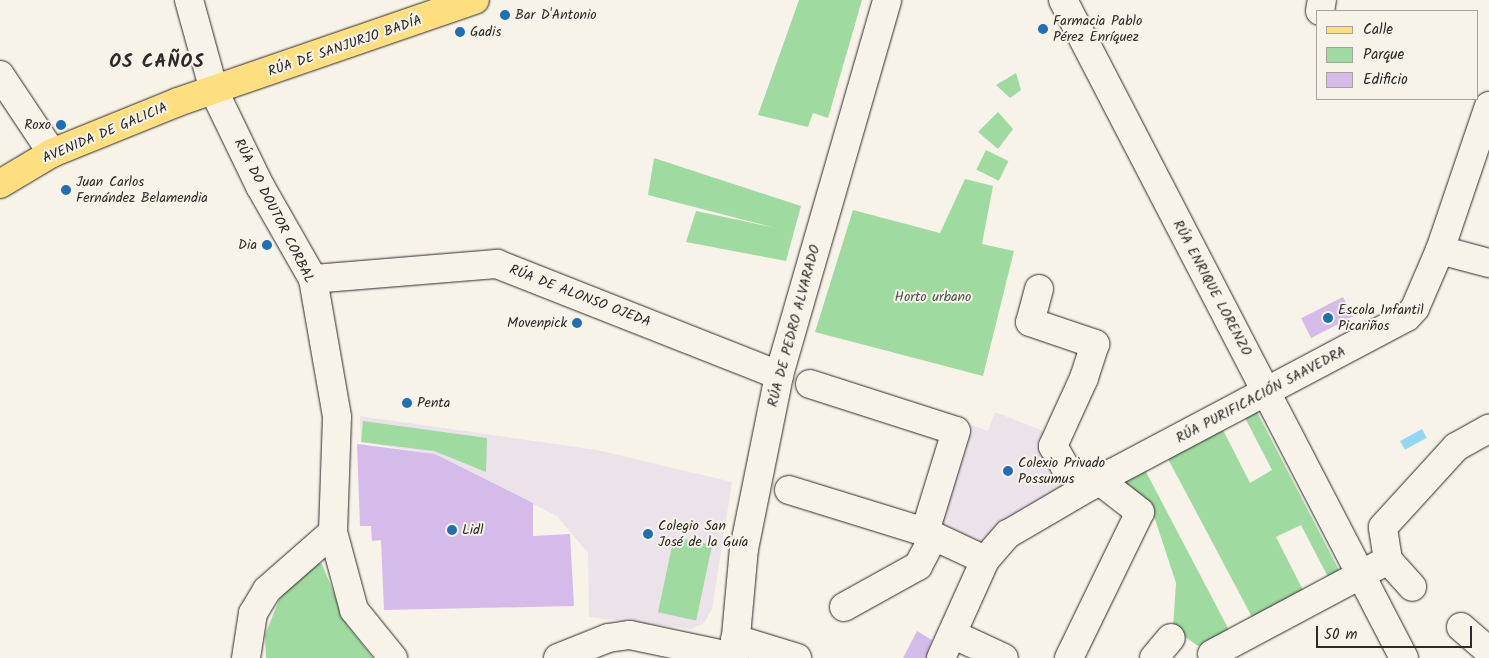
<!DOCTYPE html>
<html>
<head>
<meta charset="utf-8">
<style>
  body { margin:0 }
  #map { position:relative; width:1489px; height:658px; overflow:hidden; background:#f7f3e8; font-family:Kalam,sans-serif }
  div>[style] { position:absolute }
  .built>* { inset:0; background:#ece2e9 }
  .green>* { inset:0; background:#9fdaa0; transform-origin:0 0 }
  .water>* { inset:0; background:#92d8f3; transform-origin:0 0 }
  .building>* { inset:0; background:#d4bbea; transform-origin:0 0 }
  .roads { filter:drop-shadow(0 0 1px #2b2b2b) drop-shadow(0 0 1px #2b2b2b) }
  .minor>* { height:28px; margin:-14px; padding:0 14px; transform-origin:14px; border-radius:14px; background:#f7f3e8 }
  .major>* { height:28px; margin:-14px; padding:0 14px; transform-origin:14px; border-radius:14px; background:#fedf80 }
  .dots>* { width:14px; height:14px; translate:-50% -50%; box-sizing:border-box; border:2px solid #f7f3e8; border-radius:50% }
  span { translate:-50% -50%; white-space:nowrap; text-align:center; line-height:1.15; -webkit-text-stroke:4px #f7f3e8; paint-order:stroke }
  .poi-label { font-size:14px; color:#2b2b2b }
  .left { translate:0 -50%; text-align:left }
  .right { translate:-100% -50%; text-align:right }
  .street-label { font-size:14px; color:#2b2b2b }
  .park-label { font-size:14px; color:#485748 }
  .district-label { font-size:19px; color:#2b2b2b; font-weight:700; letter-spacing:1px }
  .legend { position:absolute; left:1316px; top:10px; width:162px; height:90px; box-sizing:border-box; background:#f7f3e8; border:1px solid #a5a39c; margin:0; padding:6px 9px; list-style:none; font-size:15px; color:#2b2b2b }
  .legend li { display:flex; align-items:center; gap:10px; height:25px }
  .legend b { width:25px; border:1px solid #a5a39c }
  .scale { position:absolute; left:1316px; top:626px; width:156px; height:22px; box-sizing:border-box; border:2px solid #2b2b2b; border-top:0; padding-left:6px; font-size:15px; line-height:18px; white-space:nowrap; color:#2b2b2b; -webkit-text-stroke:4px #f7f3e8; paint-order:stroke }
</style>
</head>
<body>
<div id="map">
  <div class="built">
    <i style="clip-path:polygon(995px 412px,1049px 433px,1073px 492px,1035px 512px,1030px 505px,983px 546px,941px 526px,972px 425px,988px 431px)"></i>
    <i style="clip-path:polygon(360px 416px,597px 450px,732px 482px,712px 609px,704px 623px,691px 629px,589px 617px,588px 553px,557px 516px,433px 454px,361px 442px)"></i>
  </div>
  <div class="green">
    <i style="clip-path:polygon(799px 0,862px 0,828px 118px,813px 113px,808px 127px,758px 115px)"></i>
    <i style="clip-path:polygon(1016px 73px,1021px 90px,1010px 98px,996px 85px)"></i>
    <i style="clip-path:polygon(998px 112px,1013px 129px,998px 149px,978px 132px)"></i>
    <i style="left:986px;top:150px;width:25px;height:22px;rotate:26deg"></i>
    <i style="clip-path:polygon(654px 158px,801px 206px,786px 261px,686px 242px,696px 211px,776px 228px,648px 195px)"></i>
    <i style="clip-path:polygon(965px 179px,993px 186px,982px 244px,1014px 251px,983px 376px,815px 332px,853px 210px,940px 233px)"></i>
    <i style="clip-path:polygon(1256px 410px,1339px 570px,1328px 577px,1301px 525px,1276px 537px,1303px 590px,1252px 617px,1167px 457px,1222px 428px,1250px 483px,1272px 470px,1244px 416px)"></i>
    <i style="clip-path:polygon(363px 421px,487px 438px,486px 472px,434px 451px,361px 442px)"></i>
    <i style="clip-path:polygon(1145px 470px,1229px 630px,1198px 646px,1173px 628px,1176px 583px,1153px 513px,1120px 483px)"></i>
    <i style="left:674px;top:537px;width:39px;height:77px;rotate:12deg"></i>
    <i style="clip-path:polygon(315px 562px,322px 564px,347px 625px,373px 658px,266px 658px,265px 635px,279px 600px,294px 579px)"></i>
  </div>
  <div class="water">
    <i style="left:1422px;top:429px;width:10px;height:25px;rotate:61deg"></i>
  </div>
  <div class="building">
    <i style="left:1343px;top:297px;width:22px;height:47px;rotate:63deg"></i>
    <i style="clip-path:polygon(357px 444px,435px 454px,533px 503px,533px 536px,570px 534px,574px 606px,384px 610px,381px 540px,372px 541px,371px 526px,360px 526px)"></i>
    <i style="clip-path:polygon(917px 631px,932px 640px,926px 658px,903px 658px)"></i>
  </div>
  <div class="roads">
    <div class="minor">
      <i style="left:189px;top:0;width:94px;rotate:74.6deg"></i>
      <i style="left:214px;top:91px;width:106px;rotate:64.2deg"></i>
      <i style="left:260px;top:186px;width:107px;rotate:60.3deg"></i>
      <i style="left:313px;top:279px;width:140px;rotate:80.1deg"></i>
      <i style="left:337px;top:417px;width:115px;rotate:92deg"></i>
      <i style="left:333px;top:532px;width:88px;rotate:138.7deg"></i>
      <i style="left:267px;top:590px;width:27px;rotate:121deg"></i>
      <i style="left:253px;top:613px;width:46px;rotate:98.8deg"></i>
      <i style="left:1063px;top:0;width:741px;rotate:62.61deg"></i>
      <i style="left:1320px;top:11px;width:11px;rotate:-80deg"></i>
      <i style="left:0;top:75px;width:94px;rotate:56.3deg"></i>
      <i style="left:1440px;top:250px;width:51px;rotate:14.9deg"></i>
      <i style="left:313px;top:279px;width:185px;rotate:-4.7deg"></i>
      <i style="left:497px;top:264px;width:303px;rotate:21.5deg"></i>
      <i style="left:1039px;top:289px;width:34px;rotate:105deg"></i>
      <i style="left:1030px;top:322px;width:69px;rotate:18.7deg"></i>
      <i style="left:1095px;top:344px;width:36px;rotate:108deg"></i>
      <i style="left:1084px;top:378px;width:75px;rotate:114.5deg"></i>
      <i style="left:1053px;top:446px;width:24px;rotate:60deg"></i>
      <i style="left:1065px;top:467px;width:32px;rotate:36deg"></i>
      <i style="left:810px;top:384px;width:153px;rotate:17.8deg"></i>
      <i style="left:956px;top:431px;width:106px;rotate:107.1deg"></i>
      <i style="left:789px;top:490px;width:142px;rotate:17.2deg"></i>
      <i style="left:925px;top:532px;width:66px;rotate:25deg"></i>
      <i style="left:333px;top:532px;width:81px;rotate:74.9deg"></i>
      <i style="left:354px;top:610px;width:62px;rotate:50.9deg"></i>
      <i style="left:1388px;top:560px;width:36px;rotate:48deg"></i>
      <i style="left:844px;top:607px;width:85px;rotate:-29deg"></i>
      <i style="left:918px;top:566px;width:34px;rotate:-62deg"></i>
      <i style="left:1461px;top:627px;width:37px;rotate:41deg"></i>
      <i style="left:952px;top:634px;width:57px;rotate:24.8deg"></i>
      <i style="left:735px;top:639px;width:65px;rotate:17deg"></i>
      <i style="left:1212px;top:654px;width:200px;rotate:-28.1deg"></i>
      <i style="left:1388px;top:560px;width:33px;rotate:-99deg"></i>
      <i style="left:1383px;top:527px;width:108px;rotate:-47.6deg"></i>
      <i style="left:1456px;top:447px;width:38px;rotate:-29deg"></i>
      <i style="left:558px;top:658px;width:54px;rotate:-21.8deg"></i>
      <i style="left:608px;top:638px;width:22px;rotate:-8deg"></i>
      <i style="left:630px;top:635px;width:106px;rotate:11.9deg"></i>
      <i style="left:734px;top:658px;width:109px;rotate:-84.8deg"></i>
      <i style="left:744px;top:549px;width:177px;rotate:-78.6deg"></i>
      <i style="left:779px;top:375px;width:390px;rotate:-73.9deg"></i>
      <i style="left:941px;top:658px;width:107px;rotate:-65.8deg"></i>
      <i style="left:985px;top:560px;width:35px;rotate:-49deg"></i>
      <i style="left:1008px;top:534px;width:123px;rotate:-30.3deg"></i>
      <i style="left:1114px;top:472px;width:331px;rotate:-27.9deg"></i>
      <i style="left:1407px;top:317px;width:12px;rotate:-48deg"></i>
      <i style="left:1415px;top:308px;width:63px;rotate:-66.7deg"></i>
      <i style="left:1440px;top:250px;width:152px;rotate:-71.2deg"></i>
      <i style="left:1069px;top:658px;width:162px;rotate:-64.1deg"></i>
      <i style="left:1140px;top:512px;width:51px;rotate:-142.2deg"></i>
      <i style="left:1154px;top:658px;width:26px;rotate:-50deg"></i>
    </div>
    <div class="major">
      <i style="left:0;top:184px;width:61px;rotate:-30.8deg"></i>
      <i style="left:52px;top:153px;width:136px;rotate:-22deg"></i>
      <i style="left:178px;top:102px;width:314px;rotate:-19deg"></i>
    </div>
  </div>
  <div class="dots">
    <i style="left:505px;top:15px;background:#1f6fb2"></i>
    <i style="left:1043px;top:29px;background:#1f6fb2"></i>
    <i style="left:460px;top:32px;background:#1f6fb2"></i>
    <i style="left:61px;top:125px;background:#1f6fb2"></i>
    <i style="left:66px;top:190px;background:#1f6fb2"></i>
    <i style="left:267px;top:245px;background:#1f6fb2"></i>
    <i style="left:1328px;top:318px;background:#1f6fb2"></i>
    <i style="left:577px;top:323px;background:#1f6fb2"></i>
    <i style="left:407px;top:403px;background:#1f6fb2"></i>
    <i style="left:1008px;top:471px;background:#1f6fb2"></i>
    <i style="left:452px;top:530px;background:#1f6fb2"></i>
    <i style="left:648px;top:534px;background:#1f6fb2"></i>
  </div>
  <div class="poi-label">
    <span class="left" style="left:515px;top:15px">Bar D'Antonio</span>
    <span class="left" style="left:1053px;top:29px">Farmacia Pablo<br>Pérez Enríquez</span>
    <span class="left" style="left:470px;top:32px">Gadis</span>
    <span class="right" style="left:51px;top:125px">Roxo</span>
    <span class="left" style="left:76px;top:190px">Juan Carlos<br>Fernández Belamendia</span>
    <span class="right" style="left:257px;top:245px">Dia</span>
    <span class="left" style="left:1338px;top:318px">Escola Infantil<br>Picariños</span>
    <span class="right" style="left:567px;top:323px">Movenpick</span>
    <span class="left" style="left:417px;top:403px">Penta</span>
    <span class="left" style="left:1018px;top:471px">Colexio Privado<br>Possumus</span>
    <span class="left" style="left:658px;top:534px">Colegio San<br>José de la Guía</span>
    <span class="left" style="left:462px;top:530px">Lidl</span>
  </div>
  <div class="street-label">
    <span style="left:345px;top:46px;rotate:-19deg">RÚA DE SANJURJO BADÍA</span>
    <span style="left:105px;top:133px;rotate:-23deg">AVENIDA DE GALICIA</span>
    <span style="left:274px;top:211px;rotate:63deg">RÚA DO DOUTOR CORBAL</span>
    <span style="left:1212px;top:288px;rotate:62deg">RÚA ENRIQUE LORENZO</span>
    <span style="left:580px;top:296px;rotate:21deg">RÚA DE ALONSO OJEDA</span>
    <span style="left:794px;top:326px;rotate:-75deg">RÚA DE PEDRO ALVARADO</span>
    <span style="left:1261px;top:395px;rotate:-28deg">RÚA PURIFICACIÓN SAAVEDRA</span>
  </div>
  <div class="park-label">
    <span style="left:933px;top:297px">Horto urbano</span>
  </div>
  <div class="district-label">
    <span style="left:157px;top:63px">OS CAÑOS</span>
  </div>
  <ul class="legend">
  <li><b style="height:6px;background:#fedf80"></b>Calle</li>
  <li><b style="height:14px;background:#9fdaa0"></b>Parque</li>
  <li><b style="height:14px;background:#d4bbea"></b>Edificio</li>
  </ul>
  <div class="scale">50 m</div>
</div>
</body>
</html>
